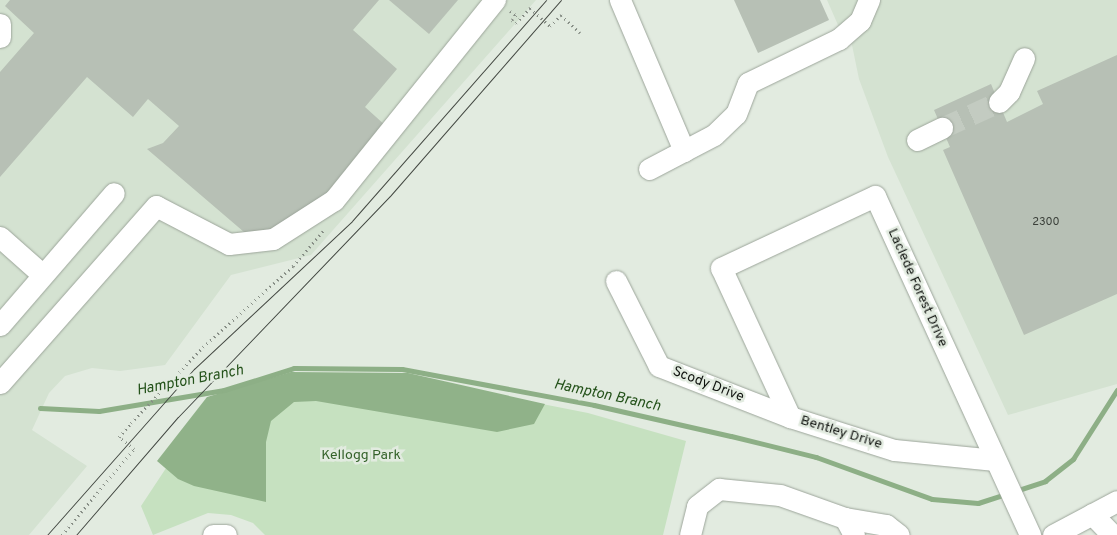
<!DOCTYPE html>
<html>
<head>
<meta charset="utf-8">
<style>
  body { margin:0 }
  #map { position:relative; width:1117px; height:535px; overflow:hidden; background:#e2ebe0; font-family:Overpass,sans-serif }
  div>[style] { position:absolute }
  .built>* { inset:0; background:#d4e2d1 }
  .green>* { inset:0; background:#c6e1c0 }
  .forest>* { inset:0; background:#90b289 }
  .stream>* { height:5px; margin:-2.5px; padding:0 2.5px; transform-origin:2.5px; border-radius:2.5px; background:#8daf86 }
  .building>* { inset:0; background:#b7c0b5 }
  .minor-tunnel>* { height:21px; margin-top:-10.5px; transform-origin:0; background:repeating-linear-gradient(90deg,#c3cbc1 0 21px,transparent 0 32px) }
  .path>* { height:3px; margin-top:-1.5px; transform-origin:0; background:repeating-linear-gradient(90deg,#878e86 0 1px,transparent 0 5px) }
  .roads { filter:drop-shadow(0 0 1px #9ca59a) drop-shadow(0 0 1px #9ca59a) }
  .minor>* { height:21px; margin:-10.5px; padding:0 10.5px; transform-origin:10.5px; border-radius:10.5px; background:#fff }
  .tram>* { height:1px; margin:-0.5px; padding:0 0.5px; transform-origin:0.5px; border-radius:0.5px; background:#414640 }
  span { translate:-50% -50%; white-space:nowrap; text-align:center; line-height:1.15; -webkit-text-stroke:5px #e2ebe0; paint-order:stroke }
  .number-label { font-size:11px; color:#3a3f39 }
  .number-label span { -webkit-text-stroke-width:0 }
  .street-label { font-size:14px; color:#111410 }
  .park-label { font-size:14px; color:#34622a }
  .water-label { font-size:15px; color:#24521a; font-style:italic }
</style>
</head>
<body>
<div id="map">
  <div class="built">
    <i style="clip-path:polygon(0 0,536px 0,311px 255px,231px 275px,165px 365px,120px 371px,92px 368px,65px 376px,49px 393px,32px 430px,87px 466px,29px 535px,0 535px)"></i>
    <i style="clip-path:polygon(827px 0,1117px 0,1117px 384px,1008px 415px,888px 157px,859px 79px,852px 45px,838px 25px)"></i>
  </div>
  <div class="green">
    <i style="clip-path:polygon(411px 378px,588px 413px,686px 441px,663px 535px,265px 535px,253px 523px,231px 515px,208px 513px,153px 535px,141px 506px,211px 400px)"></i>
  </div>
  <div class="forest">
    <i style="clip-path:polygon(291px 372px,408px 373px,545px 404px,534px 424px,497px 432px,316px 401px,294px 402px,271px 421px,266px 442px,266px 502px,194px 486px,178px 479px,157px 461px,207px 397px)"></i>
  </div>
  <div class="stream">
    <i style="left:40px;top:408px;width:59px;rotate:2.9deg"></i>
    <i style="left:99px;top:411px;width:127px;rotate:-9.5deg"></i>
    <i style="left:224px;top:390px;width:73px;rotate:-17.4deg"></i>
    <i style="left:294px;top:368px;width:108px;rotate:0.5deg"></i>
    <i style="left:402px;top:369px;width:195px;rotate:10.6deg"></i>
    <i style="left:594px;top:405px;width:140px;rotate:12.8deg"></i>
    <i style="left:731px;top:436px;width:88px;rotate:13.9deg"></i>
    <i style="left:816px;top:457px;width:123px;rotate:19.9deg"></i>
    <i style="left:932px;top:499px;width:46px;rotate:5deg"></i>
    <i style="left:978px;top:503px;width:28px;rotate:-18deg"></i>
    <i style="left:1015px;top:491px;width:32px;rotate:-18deg"></i>
    <i style="left:1045px;top:481px;width:36px;rotate:-38deg"></i>
    <i style="left:1073px;top:459px;width:82px;rotate:-57.5deg"></i>
  </div>
  <div class="building">
    <i style="clip-path:polygon(10px 0,379px 0,353px 30px,397px 69px,365px 107px,386px 126px,307px 215px,251px 238px,147px 149px,163px 143px,179px 126px,148px 99px,133px 117px,87px 77px,0 177px,0 72px,34px 33px,5px 6px)"></i>
    <i style="clip-path:polygon(389px 0,458px 0,429px 34px)"></i>
    <i style="clip-path:polygon(734px 0,820px 0,829px 20px,758px 53px)"></i>
    <i style="clip-path:polygon(1117px 55px,1117px 294px,1024px 335px,943px 150px,950px 147px,934px 110px,991px 84px,1007px 122px,1043px 104px,1037px 91px)"></i>
  </div>
  <div class="minor-tunnel">
    <i style="left:942px;top:128px;width:63px;rotate:-24.5deg"></i>
  </div>
  <div class="path">
    <i style="left:510px;top:11px;width:7px;rotate:34deg"></i>
    <i style="left:516px;top:15px;width:6px;rotate:129deg"></i>
    <i style="left:512px;top:20px;width:5px;rotate:37deg"></i>
    <i style="left:516px;top:23px;width:21px;rotate:-47deg"></i>
    <i style="left:530px;top:8px;width:27px;rotate:42deg"></i>
    <i style="left:550px;top:26px;width:16px;rotate:-45deg"></i>
    <i style="left:561px;top:15px;width:26px;rotate:43deg"></i>
    <i style="left:62px;top:535px;width:112px;rotate:-50.1deg"></i>
    <i style="left:134px;top:449px;width:19px;rotate:-141deg"></i>
    <i style="left:119px;top:437px;width:18px;rotate:-49deg"></i>
    <i style="left:131px;top:423px;width:105px;rotate:-46.5deg"></i>
    <i style="left:203px;top:347px;width:121px;rotate:-42deg"></i>
    <i style="left:293px;top:266px;width:48px;rotate:-49.3deg"></i>
  </div>
  <div class="roads">
    <div class="minor">
      <i style="left:620px;top:0;width:164px;rotate:67deg"></i>
      <i style="left:0;top:24px;width:13px;rotate:90deg"></i>
      <i style="left:999px;top:102px;width:14px;rotate:-45deg"></i>
      <i style="left:1009px;top:92px;width:37px;rotate:-66deg"></i>
      <i style="left:917px;top:140px;width:28px;rotate:-26deg"></i>
      <i style="left:649px;top:169px;width:73px;rotate:-27.6deg"></i>
      <i style="left:714px;top:135px;width:30px;rotate:-44deg"></i>
      <i style="left:736px;top:114px;width:33px;rotate:-69deg"></i>
      <i style="left:748px;top:83px;width:101px;rotate:-25.8deg"></i>
      <i style="left:839px;top:39px;width:28px;rotate:-41deg"></i>
      <i style="left:860px;top:21px;width:23px;rotate:-67deg"></i>
      <i style="left:0;top:237px;width:57px;rotate:41.5deg"></i>
      <i style="left:616px;top:281px;width:95px;rotate:63.2deg"></i>
      <i style="left:659px;top:366px;width:141px;rotate:21.3deg"></i>
      <i style="left:0;top:325px;width:174px;rotate:-49.2deg"></i>
      <i style="left:0;top:383px;width:236px;rotate:-48.6deg"></i>
      <i style="left:156px;top:206px;width:82px;rotate:27.5deg"></i>
      <i style="left:229px;top:244px;width:44px;rotate:-6.5deg"></i>
      <i style="left:273px;top:239px;width:72px;rotate:-32.6deg"></i>
      <i style="left:334px;top:200px;width:257px;rotate:-51.2deg"></i>
      <i style="left:995px;top:460px;width:101px;rotate:-174.3deg"></i>
      <i style="left:894px;top:450px;width:109px;rotate:-162.4deg"></i>
      <i style="left:790px;top:417px;width:164px;rotate:-114.8deg"></i>
      <i style="left:721px;top:268px;width:170px;rotate:-25.1deg"></i>
      <i style="left:875px;top:196px;width:373px;rotate:65.4deg"></i>
      <i style="left:1092px;top:514px;width:29px;rotate:46deg"></i>
      <i style="left:845px;top:518px;width:42px;rotate:9.7deg"></i>
      <i style="left:886px;top:525px;width:16px;rotate:38deg"></i>
      <i style="left:213px;top:535px;width:13px"></i>
      <i style="left:690px;top:535px;width:30px;rotate:-76deg"></i>
      <i style="left:697px;top:506px;width:28px;rotate:-38deg"></i>
      <i style="left:719px;top:489px;width:61px;rotate:5.6deg"></i>
      <i style="left:780px;top:495px;width:69px;rotate:19.5deg"></i>
      <i style="left:845px;top:518px;width:19px;rotate:62deg"></i>
      <i style="left:1053px;top:535px;width:72px;rotate:-28deg"></i>
    </div>
  </div>
  <div class="tram">
    <i style="left:47px;top:535px;width:222px;rotate:-48.5deg"></i>
    <i style="left:194px;top:369px;width:216px;rotate:-43.1deg"></i>
    <i style="left:352px;top:221px;width:294px;rotate:-48.7deg"></i>
    <i style="left:76px;top:535px;width:156px;rotate:-49.2deg"></i>
    <i style="left:178px;top:417px;width:306px;rotate:-46.2deg"></i>
    <i style="left:390px;top:196px;width:260px;rotate:-48.9deg"></i>
  </div>
  <div class="number-label">
    <span style="left:1046px;top:222px">2300</span>
  </div>
  <div class="street-label">
    <span style="left:917px;top:288px;rotate:66deg">Laclede Forest Drive</span>
    <span style="left:708px;top:385px;rotate:21deg">Scody Drive</span>
    <span style="left:841px;top:433px;rotate:17deg">Bentley Drive</span>
  </div>
  <div class="park-label">
    <span style="left:361px;top:456px">Kellogg Park</span>
  </div>
  <div class="water-label">
    <span style="left:190px;top:381px;rotate:-11deg">Hampton Branch</span>
    <span style="left:607px;top:396px;rotate:12deg">Hampton Branch</span>
  </div>
</div>
</body>
</html>
